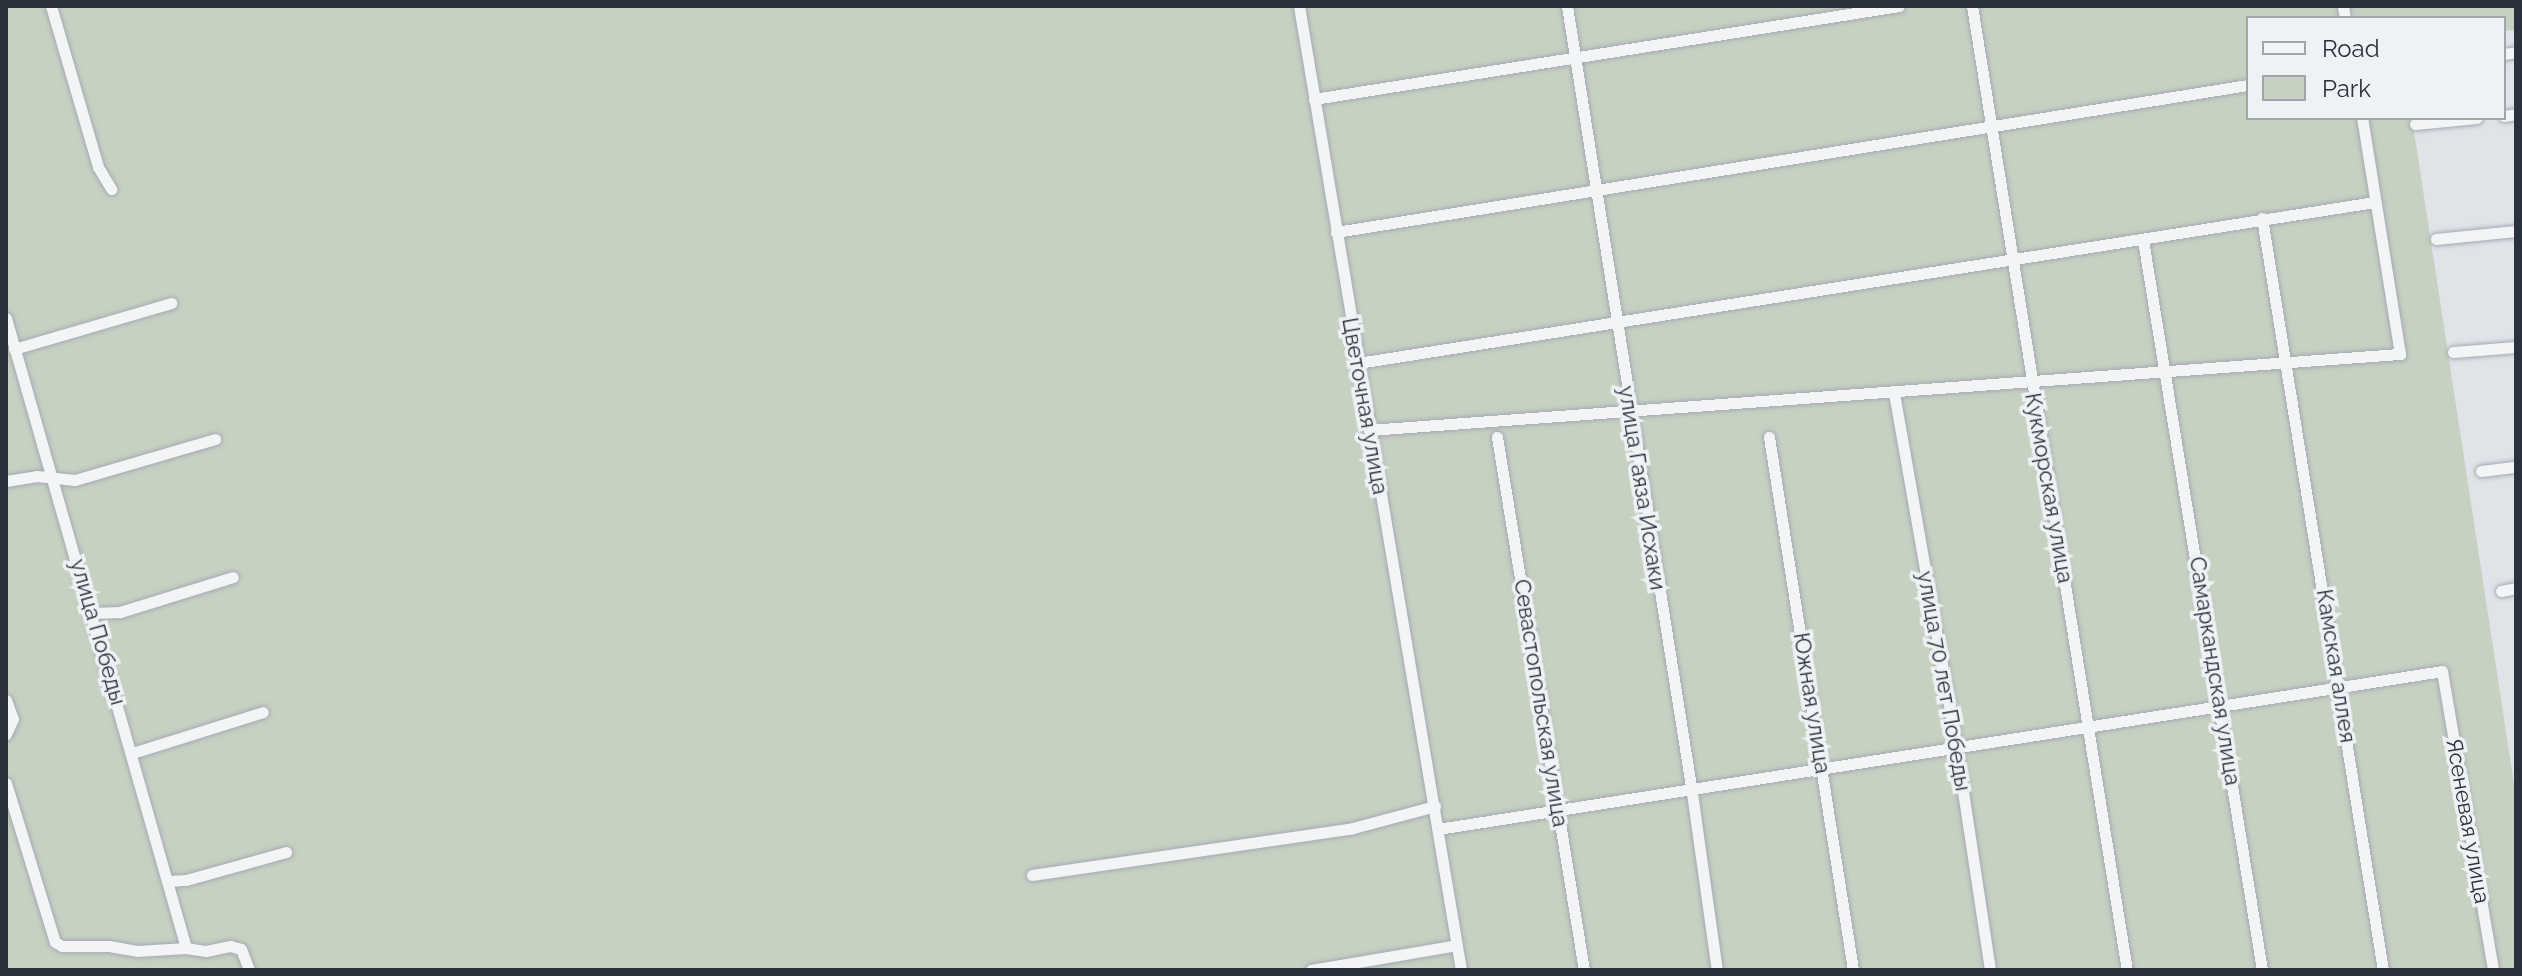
<!DOCTYPE html>
<html>
<head>
<meta charset="utf-8">
<style>
  body { margin:0 }
  #map { position:relative; width:2522px; height:976px; overflow:hidden; background:#e0e3e8; font-family:Raleway,sans-serif }
  div>[style] { position:absolute }
  .green>* { inset:0; background:#c6d1c2 }
  .roads { filter:drop-shadow(0 0 2px #a6aab2) drop-shadow(0 0 2px #a6aab2) }
  .minor>* { height:11px; margin:-5.5px; padding:0 5.5px; transform-origin:5.5px; border-radius:5.5px; background:#f2f4f6 }
  span { translate:-50% -50%; white-space:nowrap; text-align:center; line-height:1.15; -webkit-text-stroke:7px #eff2f5; paint-order:stroke }
  .street-label { font-size:22px; color:#2a323e }
  .frame { position:absolute; inset:0; border:8px solid #2a323e; pointer-events:none }
  .legend { position:absolute; left:2246px; top:16px; width:260px; height:104px; box-sizing:border-box; background:#eff2f5; border:2px solid #a0a5ac; margin:0; padding:10px 14px; list-style:none; font-size:24px; color:#2a323e }
  .legend li { display:flex; align-items:center; gap:16px; height:40px }
  .legend b { width:40px; border:2px solid #a0a5ac }
</style>
</head>
<body>
<div id="map">
  <div class="green">
    <i style="clip-path:polygon(6px 6px,2516px 6px,2516px 30px,2504px 31px,2504px 18px,2248px 18px,2248px 118px,2412px 118px,2516px 797px,2516px 970px,6px 970px)"></i>
  </div>
  <div class="roads">
    <div class="minor">
      <i style="left:51px;top:6px;width:168px;rotate:73.7deg"></i>
      <i style="left:98px;top:167px;width:26px;rotate:59deg"></i>
      <i style="left:1299px;top:6px;width:978px;rotate:80.46deg"></i>
      <i style="left:1567px;top:6px;width:790px;rotate:80.97deg"></i>
      <i style="left:1691px;top:786px;width:186px;rotate:82deg"></i>
      <i style="left:1972px;top:6px;width:976px;rotate:80.87deg"></i>
      <i style="left:2343px;top:6px;width:12px;rotate:81deg"></i>
      <i style="left:2504px;top:54px;width:12px;rotate:-9deg"></i>
      <i style="left:1314px;top:99px;width:592px;rotate:-9.03deg"></i>
      <i style="left:2504px;top:116px;width:12px;rotate:-9deg"></i>
      <i style="left:2415px;top:124px;width:62px;rotate:-5.5deg"></i>
      <i style="left:2262px;top:218px;width:762px;rotate:80.86deg"></i>
      <i style="left:1336px;top:232px;width:924px;rotate:-9.16deg"></i>
      <i style="left:2436px;top:239px;width:80px;rotate:-5.7deg"></i>
      <i style="left:2143px;top:240px;width:740px;rotate:80.74deg"></i>
      <i style="left:6px;top:318px;width:655px;rotate:74.05deg"></i>
      <i style="left:14px;top:349px;width:164px;rotate:-16.3deg"></i>
      <i style="left:2453px;top:352px;width:63px;rotate:-4.5deg"></i>
      <i style="left:1358px;top:363px;width:1030px;rotate:-9deg"></i>
      <i style="left:1894px;top:393px;width:357px;rotate:80deg"></i>
      <i style="left:1956px;top:745px;width:228px;rotate:81.4deg"></i>
      <i style="left:1369px;top:430px;width:1034px;rotate:-4.22deg"></i>
      <i style="left:2400px;top:354px;width:239px;rotate:-99.1deg"></i>
      <i style="left:1497px;top:437px;width:540px;rotate:80.73deg"></i>
      <i style="left:1769px;top:437px;width:540px;rotate:81.04deg"></i>
      <i style="left:2481px;top:471px;width:35px;rotate:-7deg"></i>
      <i style="left:6px;top:481px;width:31px;rotate:-9deg"></i>
      <i style="left:37px;top:476px;width:38px;rotate:6deg"></i>
      <i style="left:75px;top:480px;width:146px;rotate:-16.3deg"></i>
      <i style="left:2501px;top:591px;width:15px;rotate:-11deg"></i>
      <i style="left:92px;top:613px;width:28px;rotate:-2deg"></i>
      <i style="left:120px;top:612px;width:118px;rotate:-17.2deg"></i>
      <i style="left:6px;top:700px;width:20px;rotate:70deg"></i>
      <i style="left:13px;top:719px;width:17px;rotate:115deg"></i>
      <i style="left:132px;top:753px;width:137px;rotate:-17.4deg"></i>
      <i style="left:6px;top:783px;width:166px;rotate:72.9deg"></i>
      <i style="left:55px;top:942px;width:8px;rotate:30deg"></i>
      <i style="left:62px;top:946px;width:47px"></i>
      <i style="left:109px;top:946px;width:28px;rotate:10deg"></i>
      <i style="left:137px;top:951px;width:49px;rotate:-3.5deg"></i>
      <i style="left:186px;top:948px;width:20px;rotate:9deg"></i>
      <i style="left:206px;top:951px;width:25px;rotate:-12deg"></i>
      <i style="left:230px;top:946px;width:11px;rotate:15deg"></i>
      <i style="left:241px;top:949px;width:22px;rotate:69deg"></i>
      <i style="left:1438px;top:829px;width:1016px;rotate:-8.94deg"></i>
      <i style="left:2442px;top:671px;width:303px;rotate:80.3deg"></i>
      <i style="left:1032px;top:875px;width:324px;rotate:-8.3deg"></i>
      <i style="left:1353px;top:828px;width:85px;rotate:-15deg"></i>
      <i style="left:170px;top:881px;width:16px;rotate:-4deg"></i>
      <i style="left:186px;top:880px;width:104px;rotate:-15.6deg"></i>
      <i style="left:1311px;top:970px;width:148px;rotate:-9.7deg"></i>
    </div>
  </div>
  <div class="street-label">
    <span style="left:1365px;top:406px;rotate:80deg">Цветочная улица</span>
    <span style="left:1642px;top:488px;rotate:81deg">улица Гаяза Исхаки</span>
    <span style="left:2049px;top:488px;rotate:80deg">Кукморская улица</span>
    <span style="left:98px;top:632px;rotate:74deg">улица Победы</span>
    <span style="left:2336px;top:666px;rotate:81deg">Камская аллея</span>
    <span style="left:2215px;top:671px;rotate:81deg">Самаркандская улица</span>
    <span style="left:1944px;top:681px;rotate:80deg">улица 70 лет Победы</span>
    <span style="left:1541px;top:703px;rotate:81deg">Севастопольская улица</span>
    <span style="left:1812px;top:703px;rotate:81deg">Южная улица</span>
    <span style="left:2468px;top:821px;rotate:80deg">Ясеневая улица</span>
  </div>
  <div class="frame"></div>
  <ul class="legend">
  <li><b style="height:10px;background:#f2f4f6"></b>Road</li>
  <li><b style="height:22px;background:#c6d1c2"></b>Park</li>
  </ul>
</div>
</body>
</html>
